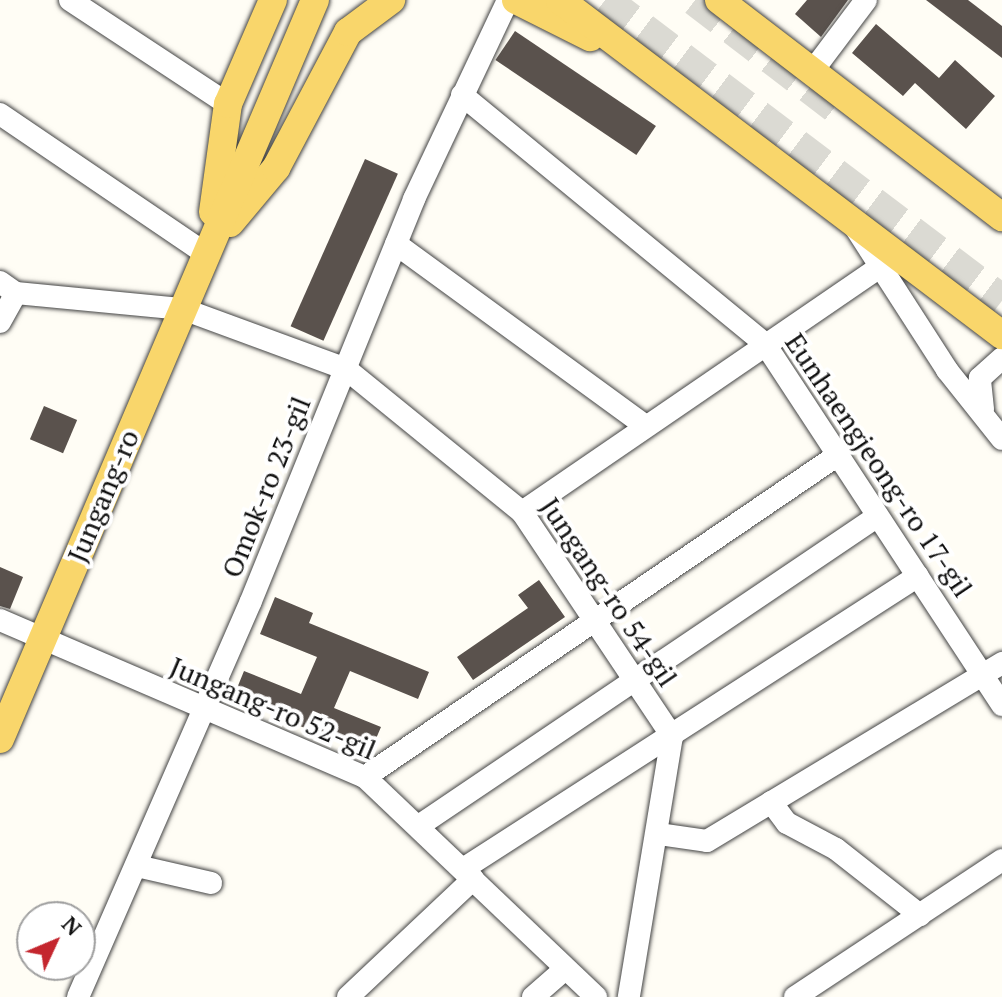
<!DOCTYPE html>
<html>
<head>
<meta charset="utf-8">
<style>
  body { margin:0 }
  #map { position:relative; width:1002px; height:997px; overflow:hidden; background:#fffdf5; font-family:"PT Serif",serif }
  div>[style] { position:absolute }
  .building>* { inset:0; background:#5a524d; transform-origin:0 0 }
  .highway-tunnel>* { height:32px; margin-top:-16px; transform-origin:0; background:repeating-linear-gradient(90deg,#dbdad3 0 32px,transparent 0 48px) }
  .roads { filter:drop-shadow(0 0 2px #444) drop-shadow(0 0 2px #444) }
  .minor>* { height:22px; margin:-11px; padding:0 11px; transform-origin:11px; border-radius:11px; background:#fff }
  .major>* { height:28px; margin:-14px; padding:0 14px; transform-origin:14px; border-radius:14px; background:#f9d66b }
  span { translate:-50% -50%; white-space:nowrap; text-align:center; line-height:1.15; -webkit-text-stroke:8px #fff; paint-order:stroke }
  .street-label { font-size:28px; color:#111 }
  .north { position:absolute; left:16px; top:901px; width:80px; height:80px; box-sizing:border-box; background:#fff; border:2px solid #a0a0a0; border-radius:50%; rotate:46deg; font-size:22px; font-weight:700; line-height:32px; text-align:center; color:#111 }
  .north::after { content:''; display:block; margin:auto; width:28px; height:36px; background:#c4262e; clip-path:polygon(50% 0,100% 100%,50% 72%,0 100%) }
</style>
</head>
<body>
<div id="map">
  <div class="building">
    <i style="clip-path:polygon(807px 0,848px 0,821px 37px,795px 14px)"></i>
    <i style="clip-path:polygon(926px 0,968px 0,1002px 26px,1002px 58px)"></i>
    <i style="clip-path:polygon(876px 24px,939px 78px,955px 60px,995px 96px,966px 129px,915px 83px,903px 96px,852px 53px)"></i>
    <i style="left:515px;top:31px;width:170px;height:35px;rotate:34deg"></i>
    <i style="left:365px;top:159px;width:36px;height:183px;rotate:24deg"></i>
    <i style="left:44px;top:406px;width:36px;height:36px;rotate:23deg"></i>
    <i style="clip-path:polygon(0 567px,23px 577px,10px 609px,0 606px)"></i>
    <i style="clip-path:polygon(539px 580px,565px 617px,473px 680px,457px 657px,528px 608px,518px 595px)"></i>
    <i style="clip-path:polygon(275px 597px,313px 613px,309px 623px,429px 672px,418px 699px,350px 671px,334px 708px,381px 727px,369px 755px,233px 698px,244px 671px,301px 694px,317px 657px,260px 634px)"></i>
  </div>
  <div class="highway-tunnel">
    <i style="left:605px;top:0;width:498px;rotate:37.1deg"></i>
    <i style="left:695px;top:0;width:186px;rotate:37.4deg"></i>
  </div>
  <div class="roads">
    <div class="minor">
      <i style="left:70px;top:0;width:189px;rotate:33.4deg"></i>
      <i style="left:811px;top:73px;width:91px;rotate:-53deg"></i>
      <i style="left:462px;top:95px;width:392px;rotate:39.4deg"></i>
      <i style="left:765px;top:344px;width:432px;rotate:56.7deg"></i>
      <i style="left:0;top:114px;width:249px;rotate:34.2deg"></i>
      <i style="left:855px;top:227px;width:170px;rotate:57.2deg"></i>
      <i style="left:947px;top:370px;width:88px;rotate:51.4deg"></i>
      <i style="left:396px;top:244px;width:309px;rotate:36.1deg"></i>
      <i style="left:0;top:282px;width:19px;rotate:35deg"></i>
      <i style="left:16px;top:293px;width:168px;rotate:5.5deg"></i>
      <i style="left:183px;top:309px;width:174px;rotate:20.2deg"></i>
      <i style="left:346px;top:369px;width:227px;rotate:39.1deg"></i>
      <i style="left:522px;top:512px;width:270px;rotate:56.2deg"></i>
      <i style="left:672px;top:736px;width:265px;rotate:99.4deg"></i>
      <i style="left:0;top:322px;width:33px;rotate:-61deg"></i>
      <i style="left:983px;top:409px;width:31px;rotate:-96deg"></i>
      <i style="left:980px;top:378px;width:30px;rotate:-42deg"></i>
      <i style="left:522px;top:512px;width:432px;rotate:-34.4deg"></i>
      <i style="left:0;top:620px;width:397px;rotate:23.3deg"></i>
      <i style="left:365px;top:777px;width:319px;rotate:43.6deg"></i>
      <i style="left:365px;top:777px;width:572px;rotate:-34.25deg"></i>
      <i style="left:771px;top:802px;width:26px;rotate:53deg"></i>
      <i style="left:787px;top:823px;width:55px;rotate:28deg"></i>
      <i style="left:836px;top:849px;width:107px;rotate:38.2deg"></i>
      <i style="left:420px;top:825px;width:552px;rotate:-34.01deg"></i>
      <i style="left:658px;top:834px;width:49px;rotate:8.1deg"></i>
      <i style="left:707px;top:841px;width:345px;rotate:-31.1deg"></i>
      <i style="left:137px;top:866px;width:76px;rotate:12.9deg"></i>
      <i style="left:463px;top:869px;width:541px;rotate:-32.78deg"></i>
      <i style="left:78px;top:997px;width:432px;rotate:-66.4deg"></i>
      <i style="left:251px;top:601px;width:434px;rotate:-67.9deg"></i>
      <i style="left:414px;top:199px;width:220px;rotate:-64.7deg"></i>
      <i style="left:348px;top:997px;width:172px;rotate:-43.3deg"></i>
      <i style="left:533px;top:997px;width:41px;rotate:-41.1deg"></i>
      <i style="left:795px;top:997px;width:248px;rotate:-33.5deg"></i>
    </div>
    <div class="major">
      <i style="left:516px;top:0;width:83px;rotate:26.6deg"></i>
      <i style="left:560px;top:0;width:555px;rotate:37.16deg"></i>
      <i style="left:719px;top:0;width:357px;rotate:37.5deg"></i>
      <i style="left:213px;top:212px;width:109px;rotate:-82.1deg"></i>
      <i style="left:228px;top:104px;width:113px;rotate:-66.6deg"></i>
      <i style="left:230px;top:223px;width:72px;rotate:-50.1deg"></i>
      <i style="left:276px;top:168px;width:154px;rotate:-62.1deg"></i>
      <i style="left:348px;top:32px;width:54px;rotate:-36.7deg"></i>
      <i style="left:0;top:739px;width:803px;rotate:-66.91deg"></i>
    </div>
  </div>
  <div class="street-label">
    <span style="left:879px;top:465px;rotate:56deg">Eunhaengjeong-ro 17-gil</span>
    <span style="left:266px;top:487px;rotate:-68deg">Omok-ro 23-gil</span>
    <span style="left:103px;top:496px;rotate:-67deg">Jungang-ro</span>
    <span style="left:609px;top:592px;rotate:56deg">Jungang-ro 54-gil</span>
    <span style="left:273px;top:708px;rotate:23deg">Jungang-ro 52-gil</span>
  </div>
  <div class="north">N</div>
</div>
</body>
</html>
